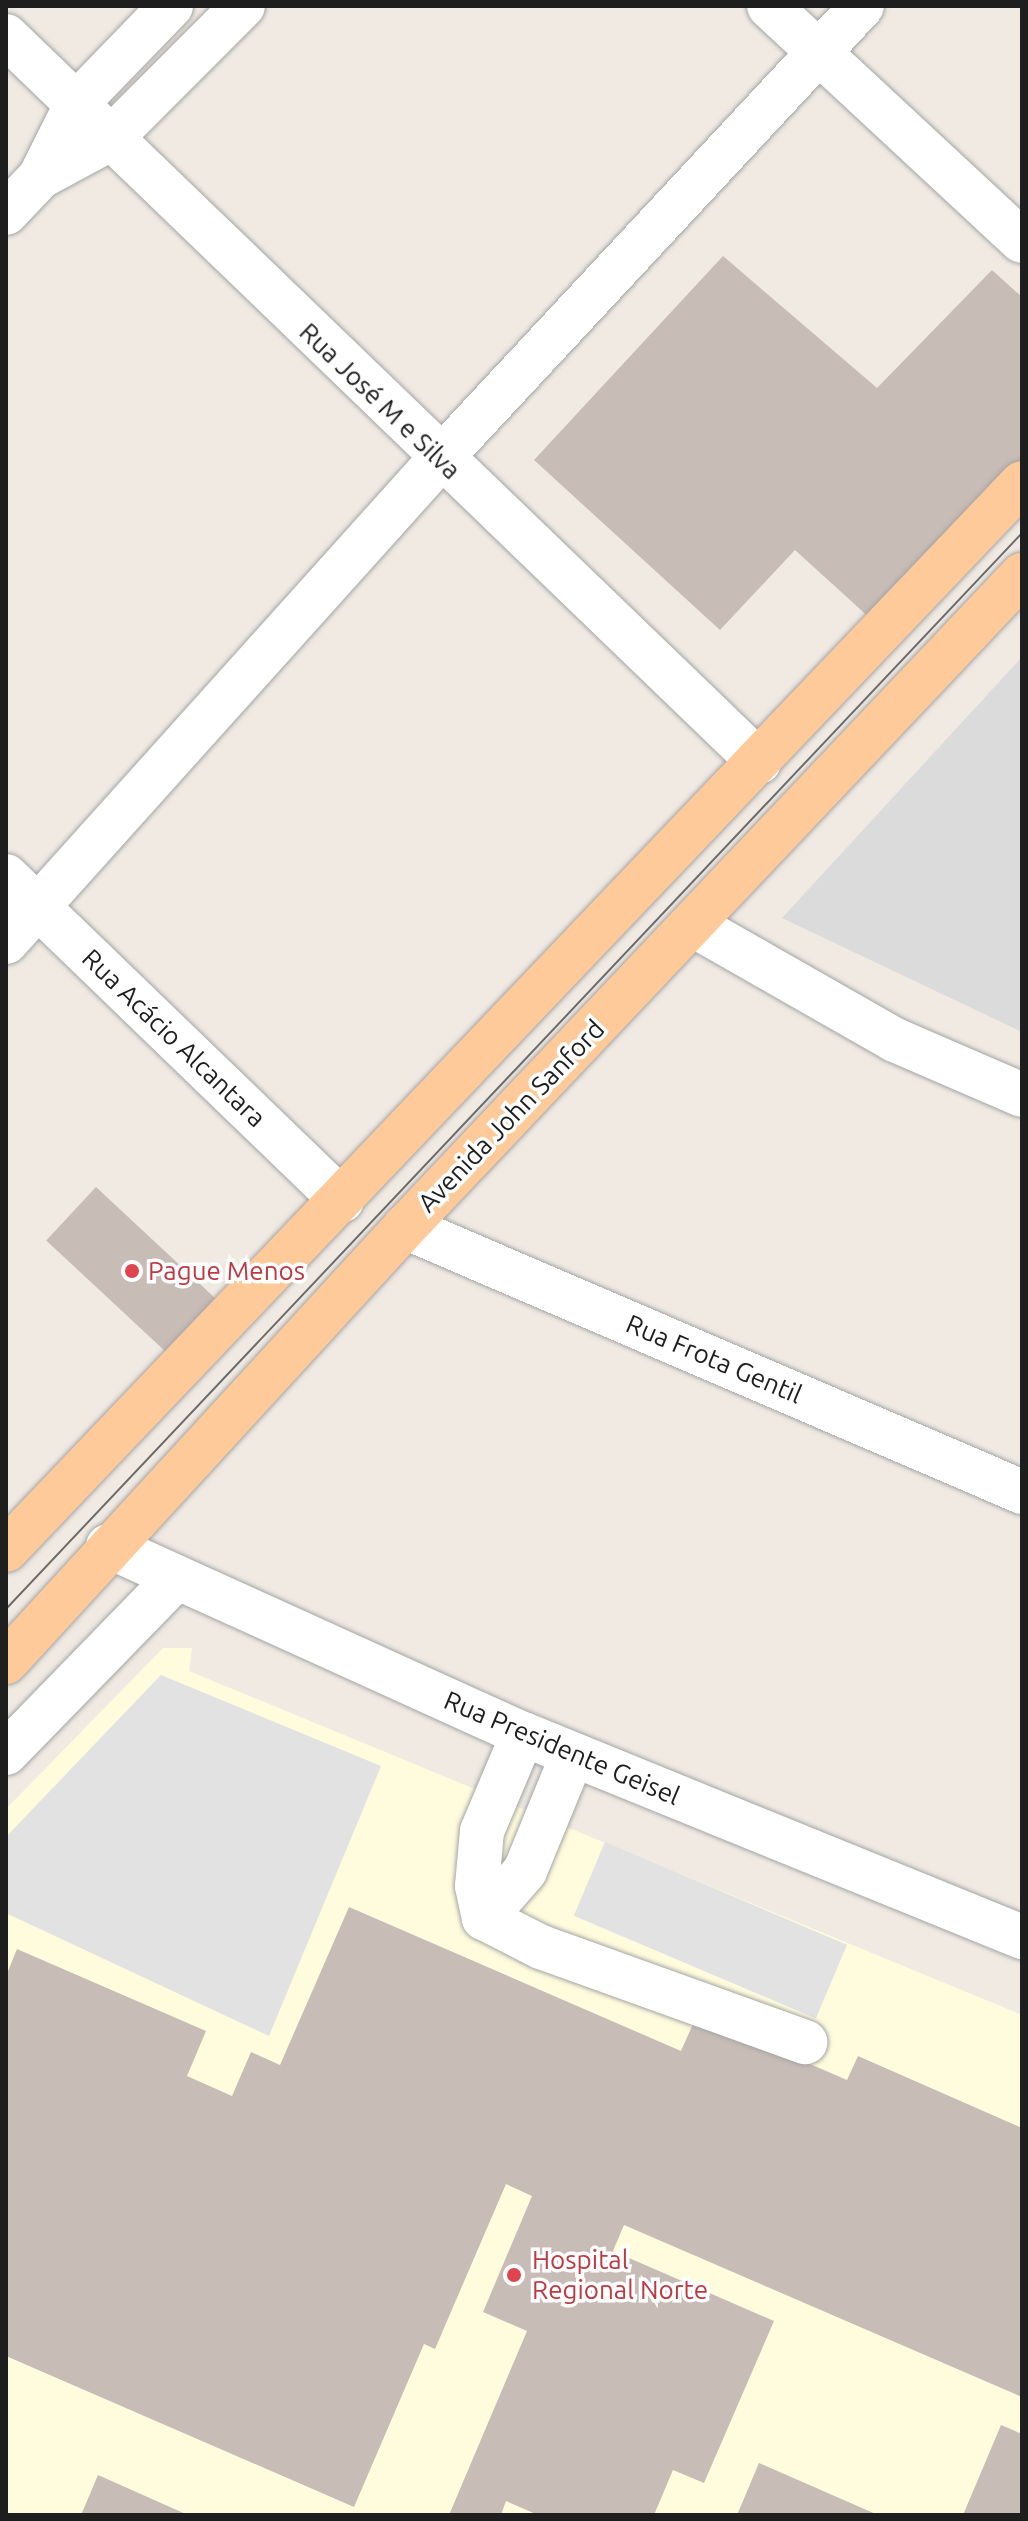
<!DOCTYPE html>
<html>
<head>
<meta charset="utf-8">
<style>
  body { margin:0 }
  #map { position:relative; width:1028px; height:2521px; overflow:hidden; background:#f0eae3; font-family:Ubuntu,sans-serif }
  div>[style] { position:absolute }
  .residential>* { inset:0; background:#dcdbdb }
  .education>* { inset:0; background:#fffcdd }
  .parking>* { inset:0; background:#e2e2e2; transform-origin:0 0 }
  .building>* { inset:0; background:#c8bcb6; transform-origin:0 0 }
  .roads { filter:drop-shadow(0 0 2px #a5a5a5) drop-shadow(0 0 2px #a5a5a5) }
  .minor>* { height:44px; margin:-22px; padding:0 22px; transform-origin:22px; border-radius:22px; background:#fff }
  .major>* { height:44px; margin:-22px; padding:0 22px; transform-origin:22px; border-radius:22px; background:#ffca99 }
  .tram>* { height:2px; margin:-1px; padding:0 1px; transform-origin:1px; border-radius:1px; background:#6c6c6c }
  .dots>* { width:22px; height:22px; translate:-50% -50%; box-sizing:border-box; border:4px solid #fff; border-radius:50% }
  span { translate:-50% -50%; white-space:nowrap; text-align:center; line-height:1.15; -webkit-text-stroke:7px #fff; paint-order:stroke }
  .street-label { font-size:26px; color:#1e1e1e }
  .health-label { font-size:26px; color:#be3a42 }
  .left { translate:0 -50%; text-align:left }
  .frame { position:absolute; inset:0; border:8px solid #1e1e1e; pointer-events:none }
</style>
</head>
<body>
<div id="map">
  <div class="residential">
    <i style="clip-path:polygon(1022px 657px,1022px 1032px,782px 918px)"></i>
  </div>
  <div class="education">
    <i style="clip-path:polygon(evenodd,163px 1648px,192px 1648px,189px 1671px,1022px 2015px,1022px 2515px,6px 2515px,6px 1913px,268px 2035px,161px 1675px,6px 1837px,6px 1809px,163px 1648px,605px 1842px,815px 2016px,578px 1917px,605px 1842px)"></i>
  </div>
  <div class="parking">
    <i style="clip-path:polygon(161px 1675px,381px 1766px,269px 2036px,6px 1913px,6px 1837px)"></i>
    <i style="left:605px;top:1842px;width:263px;height:80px;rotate:23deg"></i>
  </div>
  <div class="building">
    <i style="clip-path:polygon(723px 256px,877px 388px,992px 270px,1022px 297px,1022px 462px,872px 620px,795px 550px,720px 630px,534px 460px)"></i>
    <i style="left:96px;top:1187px;width:163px;height:73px;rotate:43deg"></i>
    <i style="clip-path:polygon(349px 1907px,681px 2051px,697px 2015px,847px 2080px,858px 2056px,1022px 2128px,1022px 2397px,624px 2225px,613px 2251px,774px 2321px,704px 2483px,673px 2470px,654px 2515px,538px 2515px,506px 2501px,501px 2515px,449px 2515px,527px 2331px,483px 2312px,532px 2196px,506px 2184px,435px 2349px,424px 2344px,354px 2507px,6px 2356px,6px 1976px,17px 1949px,206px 2031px,187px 2076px,232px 2096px,251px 2052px,280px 2065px)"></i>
    <i style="clip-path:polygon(1001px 2425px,1022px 2434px,1022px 2515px,963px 2515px)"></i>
    <i style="clip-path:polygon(759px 2463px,878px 2515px,737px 2515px)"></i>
    <i style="clip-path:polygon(98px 2475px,188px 2515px,81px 2515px)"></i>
  </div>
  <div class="roads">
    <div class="minor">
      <i style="left:769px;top:6px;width:345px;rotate:42.9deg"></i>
      <i style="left:6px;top:36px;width:1046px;rotate:43.95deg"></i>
      <i style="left:40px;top:177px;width:80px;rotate:-28.5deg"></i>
      <i style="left:110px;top:139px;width:188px;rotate:-45deg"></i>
      <i style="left:6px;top:213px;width:50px;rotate:-46.6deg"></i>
      <i style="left:40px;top:177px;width:83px;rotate:-63.4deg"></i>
      <i style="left:77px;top:103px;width:135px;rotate:-45.9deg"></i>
      <i style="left:6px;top:876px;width:467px;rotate:44deg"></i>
      <i style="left:695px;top:926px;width:230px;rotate:29.7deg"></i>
      <i style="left:895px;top:1040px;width:138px;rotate:23.4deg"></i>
      <i style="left:6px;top:942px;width:649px;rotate:-48.06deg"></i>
      <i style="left:440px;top:459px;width:619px;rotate:-47.03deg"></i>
      <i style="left:405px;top:1227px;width:672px;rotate:23.24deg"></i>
      <i style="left:108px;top:1546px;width:456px;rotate:24.4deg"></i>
      <i style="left:523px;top:1734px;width:539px;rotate:22.14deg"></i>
      <i style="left:523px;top:1734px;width:105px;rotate:112.9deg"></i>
      <i style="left:482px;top:1831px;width:55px;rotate:95.2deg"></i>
      <i style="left:477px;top:1886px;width:33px;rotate:78deg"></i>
      <i style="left:484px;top:1918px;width:64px;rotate:27deg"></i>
      <i style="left:541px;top:1947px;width:281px;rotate:19.8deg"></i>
      <i style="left:6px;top:1753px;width:244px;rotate:-45.8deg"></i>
      <i style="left:484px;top:1918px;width:62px;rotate:-48.9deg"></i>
      <i style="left:525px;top:1871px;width:126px;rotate:-67.7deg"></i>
    </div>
    <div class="major">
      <i style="left:6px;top:1550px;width:1473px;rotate:-46.4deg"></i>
      <i style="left:6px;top:1662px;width:590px;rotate:-47.47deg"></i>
      <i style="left:405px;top:1227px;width:898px;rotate:-46.58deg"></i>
    </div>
  </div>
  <div class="tram">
    <i style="left:6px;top:1609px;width:1480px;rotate:-46.64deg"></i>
  </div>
  <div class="dots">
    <i style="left:132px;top:1271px;background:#e0444e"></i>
    <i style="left:514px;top:2275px;background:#e0444e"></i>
  </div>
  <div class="street-label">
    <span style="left:380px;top:401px;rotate:44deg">Rua José M e Silva</span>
    <span style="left:174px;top:1038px;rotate:44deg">Rua Acácio Alcantara</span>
    <span style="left:511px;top:1116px;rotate:-46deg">Avenida John Sanford</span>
    <span style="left:714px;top:1359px;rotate:23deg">Rua Frota Gentil</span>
    <span style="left:562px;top:1748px;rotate:23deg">Rua Presidente Geisel</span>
  </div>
  <div class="health-label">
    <span class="left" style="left:148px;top:1271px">Pague Menos</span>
    <span class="left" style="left:532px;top:2275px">Hospital<br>Regional Norte</span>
  </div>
  <div class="frame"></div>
</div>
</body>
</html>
